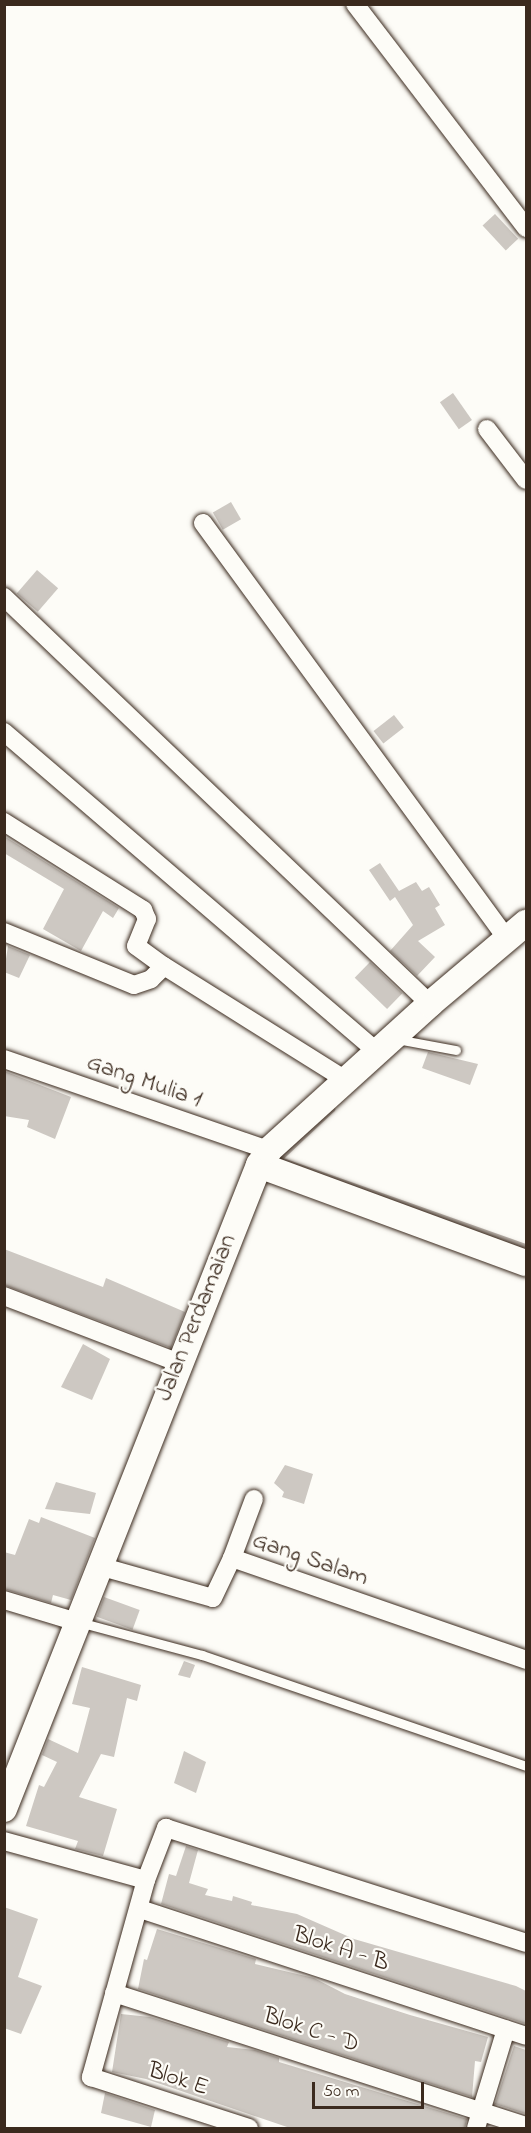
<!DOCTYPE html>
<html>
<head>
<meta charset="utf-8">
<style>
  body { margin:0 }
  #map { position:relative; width:531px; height:2133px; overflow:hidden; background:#fdfcf7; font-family:"Indie Flower",sans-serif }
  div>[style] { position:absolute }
  .stream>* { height:4.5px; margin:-2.25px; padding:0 2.25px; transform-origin:2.25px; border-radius:2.25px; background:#bbb4ad }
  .building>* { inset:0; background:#cdc8c2; transform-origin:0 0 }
  .roads { filter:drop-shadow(0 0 2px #3b2a1e) drop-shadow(0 0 2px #3b2a1e) }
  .lane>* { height:9px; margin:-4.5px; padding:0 4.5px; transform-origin:4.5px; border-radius:4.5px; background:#fdfcf7 }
  .street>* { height:18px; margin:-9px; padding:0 9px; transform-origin:9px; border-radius:9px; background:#fdfcf7 }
  .secondary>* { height:26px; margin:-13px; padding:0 13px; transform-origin:13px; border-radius:13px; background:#fdfcf7 }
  span { translate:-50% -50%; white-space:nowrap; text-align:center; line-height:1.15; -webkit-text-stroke:4.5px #fdfcf7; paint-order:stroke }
  .street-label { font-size:24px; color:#3b2a1e }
  .frame { position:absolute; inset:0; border:6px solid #3b2a1e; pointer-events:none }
  .scale { position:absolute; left:312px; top:2082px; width:112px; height:27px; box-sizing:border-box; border:3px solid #3b2a1e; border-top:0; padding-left:8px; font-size:18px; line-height:21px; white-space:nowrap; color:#3b2a1e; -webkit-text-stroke:4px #fdfcf7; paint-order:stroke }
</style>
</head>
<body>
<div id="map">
  <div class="stream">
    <i style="left:333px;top:1109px;width:73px;rotate:136.7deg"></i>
    <i style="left:280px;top:1159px;width:261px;rotate:19.5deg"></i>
  </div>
  <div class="building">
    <i style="left:495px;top:214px;width:34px;height:17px;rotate:47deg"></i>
    <i style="left:453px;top:393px;width:33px;height:16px;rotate:55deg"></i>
    <i style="left:231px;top:502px;width:20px;height:21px;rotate:60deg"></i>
    <i style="left:37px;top:570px;width:28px;height:31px;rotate:41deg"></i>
    <i style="left:394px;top:715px;width:16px;height:26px;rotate:52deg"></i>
    <i style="clip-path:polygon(4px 836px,119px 908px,113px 918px,103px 911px,81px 951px,43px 929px,64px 889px,4px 853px)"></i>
    <i style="clip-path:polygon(380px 863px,399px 891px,416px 882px,422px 891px,429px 887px,440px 905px,435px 908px,445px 925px,418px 941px,435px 957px,417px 976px,390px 951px,413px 925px,395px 897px,390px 901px,369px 870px)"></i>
    <i style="clip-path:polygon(8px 946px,30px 955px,19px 978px,4px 972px)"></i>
    <i style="left:370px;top:962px;width:45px;height:22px;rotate:44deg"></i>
    <i style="clip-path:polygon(428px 1052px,478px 1064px,470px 1085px,422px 1068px)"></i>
    <i style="clip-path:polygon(4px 1071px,71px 1097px,55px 1139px,27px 1127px,29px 1120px,4px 1116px)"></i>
    <i style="clip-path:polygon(4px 1249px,103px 1287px,106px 1278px,185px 1312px,171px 1348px,4px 1285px)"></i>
    <i style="clip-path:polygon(83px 1344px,110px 1359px,92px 1400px,61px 1387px)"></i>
    <i style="clip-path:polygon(285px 1465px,313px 1474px,304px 1504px,282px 1497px,284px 1492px,274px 1483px)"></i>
    <i style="clip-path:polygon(56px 1482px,96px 1493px,90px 1514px,45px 1509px)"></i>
    <i style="clip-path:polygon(41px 1517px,95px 1538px,71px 1600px,53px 1595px,51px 1603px,4px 1589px,4px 1552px,15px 1555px,29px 1519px,39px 1523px)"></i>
    <i style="left:104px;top:1597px;width:38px;height:21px;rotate:20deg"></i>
    <i style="clip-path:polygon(184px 1661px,195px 1665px,190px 1678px,178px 1675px)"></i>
    <i style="clip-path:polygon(82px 1667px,141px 1685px,137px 1701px,127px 1698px,114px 1757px,101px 1754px,79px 1797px,117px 1809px,103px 1856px,75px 1849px,78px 1841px,26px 1826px,39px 1785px,44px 1787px,57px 1762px,42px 1755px,48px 1739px,78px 1753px,90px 1708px,72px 1704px)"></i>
    <i style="clip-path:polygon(184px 1751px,206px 1762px,196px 1793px,174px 1783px)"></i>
    <i style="clip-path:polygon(186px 1846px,198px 1850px,189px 1883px,208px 1889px,205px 1895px,232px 1901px,233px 1896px,252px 1902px,251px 1905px,297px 1914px,354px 1939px,516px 1986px,526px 1991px,526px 2024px,161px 1904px,169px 1874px,176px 1876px)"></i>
    <i style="clip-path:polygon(4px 1907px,38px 1919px,18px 1977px,42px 1986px,21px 2034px,4px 2028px)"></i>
    <i style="clip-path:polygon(157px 1929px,256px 1959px,255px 1964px,314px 1978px,345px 1994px,410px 2015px,488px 2037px,481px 2062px,475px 2061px,472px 2097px,138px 1989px,144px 1959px,147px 1960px)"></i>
    <i style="clip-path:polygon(121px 2014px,150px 2017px,229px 2042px,227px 2047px,255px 2050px,279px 2058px,279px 2062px,467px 2119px,465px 2128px,290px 2128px,146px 2079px,112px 2072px)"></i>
    <i style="clip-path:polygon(514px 2046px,526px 2050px,526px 2114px,495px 2104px)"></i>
    <i style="clip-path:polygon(105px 2093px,155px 2110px,151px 2127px,101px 2113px)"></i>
  </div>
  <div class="roads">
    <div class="lane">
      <i style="left:396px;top:1039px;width:61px;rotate:10.4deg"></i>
      <i style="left:79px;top:1622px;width:127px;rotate:15deg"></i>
      <i style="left:202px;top:1655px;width:342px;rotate:18.9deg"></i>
    </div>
    <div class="street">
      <i style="left:355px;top:4px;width:282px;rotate:52.6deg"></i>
      <i style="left:487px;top:429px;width:64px;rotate:52.6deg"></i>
      <i style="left:203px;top:523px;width:515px;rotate:53.84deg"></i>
      <i style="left:4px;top:597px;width:589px;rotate:43.69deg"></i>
      <i style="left:4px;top:732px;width:491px;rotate:40.6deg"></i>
      <i style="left:4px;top:822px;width:165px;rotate:32.3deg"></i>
      <i style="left:143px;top:910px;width:10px;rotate:66deg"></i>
      <i style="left:147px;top:919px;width:29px;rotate:112deg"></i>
      <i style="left:136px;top:946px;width:34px;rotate:36deg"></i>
      <i style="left:4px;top:932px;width:140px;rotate:22.2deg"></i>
      <i style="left:134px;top:985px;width:18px;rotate:-19deg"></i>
      <i style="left:151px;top:979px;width:18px;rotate:-45deg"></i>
      <i style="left:164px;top:966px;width:215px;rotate:32.1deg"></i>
      <i style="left:4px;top:1059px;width:280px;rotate:19deg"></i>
      <i style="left:4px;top:1296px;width:187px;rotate:20.9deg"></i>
      <i style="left:232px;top:1558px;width:63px;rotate:-69.6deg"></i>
      <i style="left:99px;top:1566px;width:118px;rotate:15.7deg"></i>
      <i style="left:213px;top:1598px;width:44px;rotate:-64.6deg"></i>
      <i style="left:232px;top:1558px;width:311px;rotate:19.1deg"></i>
      <i style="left:4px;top:1600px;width:76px;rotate:16.8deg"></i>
      <i style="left:4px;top:1841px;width:147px;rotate:15.4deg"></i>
      <i style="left:146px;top:1880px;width:205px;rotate:105.6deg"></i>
      <i style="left:91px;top:2077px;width:166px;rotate:17.9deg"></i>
      <i style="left:146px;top:1880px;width:56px;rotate:-69deg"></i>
      <i style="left:166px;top:1828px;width:378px;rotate:17.7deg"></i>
      <i style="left:140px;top:1909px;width:406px;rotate:18.2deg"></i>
      <i style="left:114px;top:1993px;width:433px;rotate:17.9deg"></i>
      <i style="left:476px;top:2128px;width:103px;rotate:-73.1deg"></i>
    </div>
    <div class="secondary">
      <i style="left:259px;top:1165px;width:284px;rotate:20.2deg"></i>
      <i style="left:4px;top:1809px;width:693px;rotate:-68.4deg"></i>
      <i style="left:259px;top:1165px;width:18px;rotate:-56deg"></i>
      <i style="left:269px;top:1150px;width:217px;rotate:-42.2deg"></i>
      <i style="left:430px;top:1004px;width:126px;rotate:-40.2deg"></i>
    </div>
  </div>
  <div class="street-label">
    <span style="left:144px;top:1082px;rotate:19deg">Gang Mulia 1</span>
    <span style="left:197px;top:1318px;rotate:-68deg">Jalan Perdamaian</span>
    <span style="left:310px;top:1560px;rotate:19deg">Gang Salam</span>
    <span style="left:341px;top:1950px;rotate:18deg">Blok A - B</span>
    <span style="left:311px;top:2031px;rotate:18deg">Blok C - D</span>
    <span style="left:178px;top:2080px;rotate:18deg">Blok E</span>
  </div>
  <div class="frame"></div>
  <div class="scale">50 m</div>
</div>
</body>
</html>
